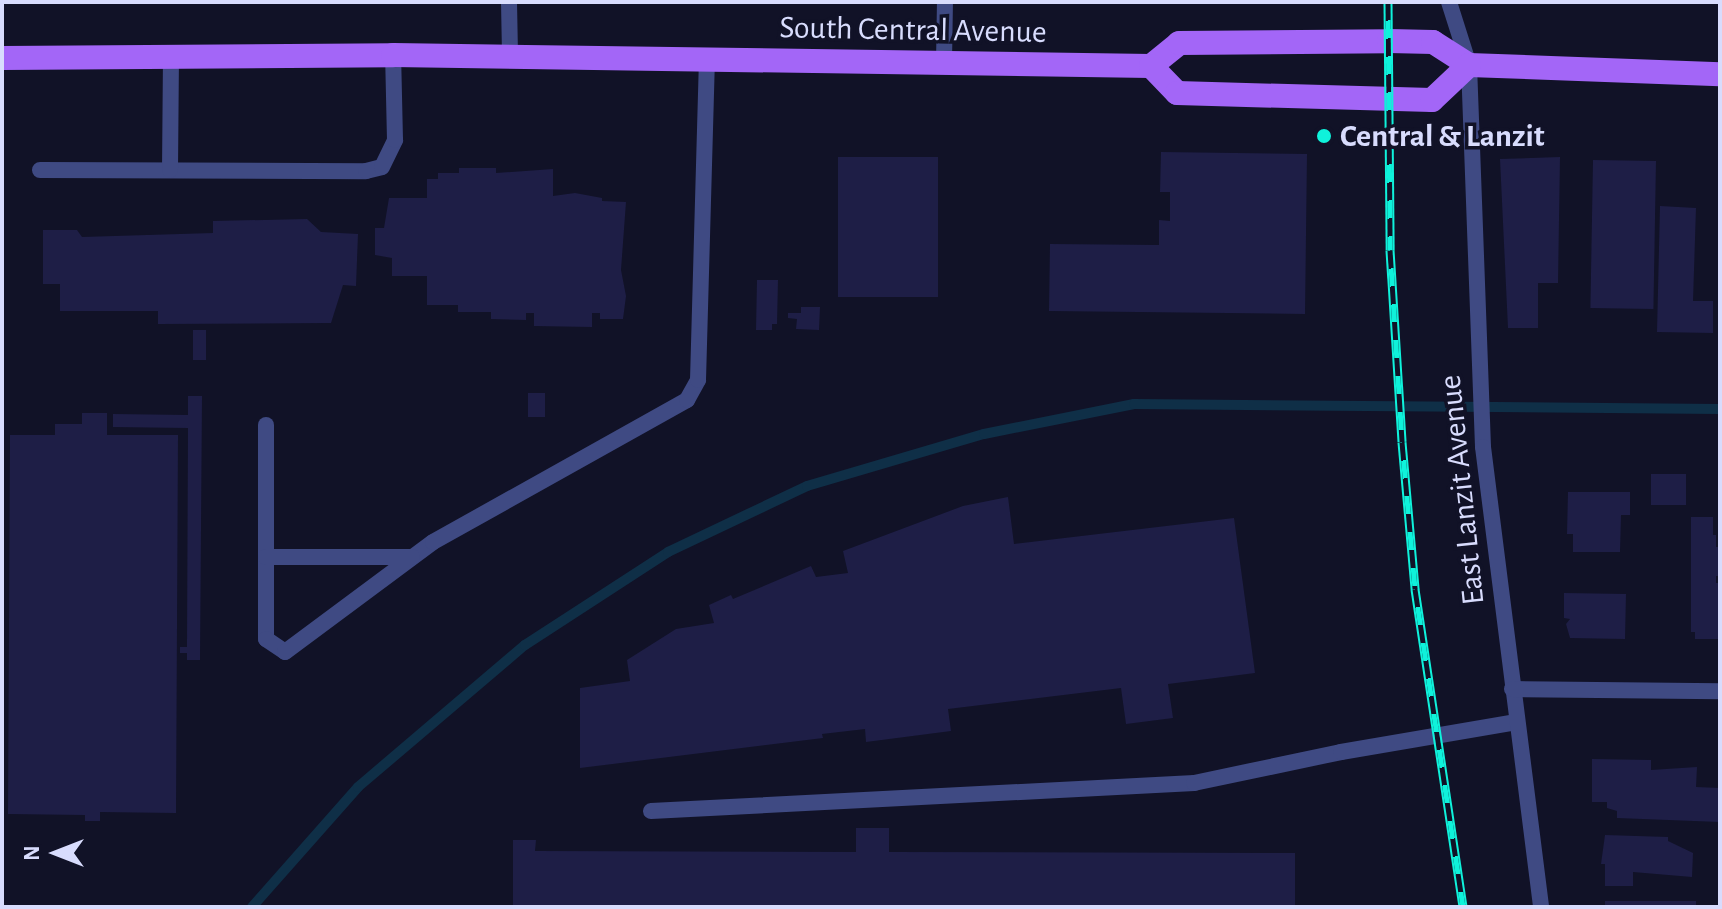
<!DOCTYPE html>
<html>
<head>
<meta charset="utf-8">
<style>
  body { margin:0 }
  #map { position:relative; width:1722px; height:909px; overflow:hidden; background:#111227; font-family:"Alegreya Sans",sans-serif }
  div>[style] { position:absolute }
  .stream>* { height:10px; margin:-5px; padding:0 5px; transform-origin:5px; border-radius:5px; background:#0f2f47 }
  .building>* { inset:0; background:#1e1e46; transform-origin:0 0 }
  .lane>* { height:16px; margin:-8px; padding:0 8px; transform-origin:8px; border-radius:8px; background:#3f4a83 }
  .street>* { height:16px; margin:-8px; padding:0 8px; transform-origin:8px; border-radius:8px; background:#3f4a83 }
  .primary>* { height:24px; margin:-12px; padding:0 12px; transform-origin:12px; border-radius:12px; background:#a366f7 }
  .rail>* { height:9px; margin-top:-4.5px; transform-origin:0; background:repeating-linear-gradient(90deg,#111227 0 18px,#0ff2db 0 36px); box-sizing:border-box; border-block:2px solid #0ff2db }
  .dots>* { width:22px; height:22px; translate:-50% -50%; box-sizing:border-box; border:4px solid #111227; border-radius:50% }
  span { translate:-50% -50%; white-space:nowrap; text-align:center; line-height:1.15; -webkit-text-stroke:7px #111227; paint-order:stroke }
  .street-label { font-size:32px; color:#d8dcfd }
  .poi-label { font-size:32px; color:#d8dcfd; font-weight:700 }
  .left { translate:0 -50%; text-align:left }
  .frame { position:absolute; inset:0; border:4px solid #d8dcfd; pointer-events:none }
  .north { position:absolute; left:16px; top:813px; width:80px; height:80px; -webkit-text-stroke:6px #111227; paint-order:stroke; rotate:270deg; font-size:22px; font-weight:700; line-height:32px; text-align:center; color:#d8dcfd }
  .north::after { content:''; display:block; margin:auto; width:28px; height:36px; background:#d8dcfd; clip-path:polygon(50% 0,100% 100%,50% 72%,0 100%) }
</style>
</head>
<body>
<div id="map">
  <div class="stream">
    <i style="left:252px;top:907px;width:160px;rotate:-48.5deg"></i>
    <i style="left:358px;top:787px;width:219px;rotate:-40.4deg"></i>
    <i style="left:525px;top:645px;width:171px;rotate:-33deg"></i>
    <i style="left:668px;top:552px;width:154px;rotate:-25.4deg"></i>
    <i style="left:807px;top:486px;width:184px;rotate:-16.4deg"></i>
    <i style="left:984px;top:434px;width:153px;rotate:-11.3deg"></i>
    <i style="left:1134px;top:404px;width:586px;rotate:0.49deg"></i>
  </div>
  <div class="building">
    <i style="clip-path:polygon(1161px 152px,1307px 154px,1305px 314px,1049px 311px,1050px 244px,1159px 245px,1159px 220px,1170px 221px,1170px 192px,1160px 192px)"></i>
    <i style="left:838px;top:157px;width:100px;height:140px"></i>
    <i style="clip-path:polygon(1560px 157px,1558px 283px,1538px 283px,1538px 328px,1508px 328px,1500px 159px)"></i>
    <i style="left:1593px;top:160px;width:63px;height:148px;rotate:1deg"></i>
    <i style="clip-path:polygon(459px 168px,496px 168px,496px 173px,553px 169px,553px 196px,575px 193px,602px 198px,602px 201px,626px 202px,621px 270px,626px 296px,623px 319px,600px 319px,600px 313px,592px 313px,592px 327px,534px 326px,534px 313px,526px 313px,526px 320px,491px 319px,491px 312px,458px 312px,458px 305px,427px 305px,427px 276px,392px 276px,392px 258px,375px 255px,375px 228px,384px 228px,389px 198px,427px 198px,427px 179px,438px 179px,438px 173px,459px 173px)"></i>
    <i style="clip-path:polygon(1660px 206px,1696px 208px,1693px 301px,1713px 301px,1713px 333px,1657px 332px)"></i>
    <i style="clip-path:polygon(307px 219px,321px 232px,358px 234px,356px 286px,343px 285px,331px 323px,158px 324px,158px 311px,60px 311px,60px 284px,43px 284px,43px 230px,77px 230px,82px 237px,213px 233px,213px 221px)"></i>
    <i style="clip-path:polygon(757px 280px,778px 280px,777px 324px,772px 324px,772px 330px,756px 330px)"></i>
    <i style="clip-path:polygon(801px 307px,820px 307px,819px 330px,796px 329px,797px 319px,788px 318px,788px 313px,801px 313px)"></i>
    <i style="left:193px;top:330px;width:13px;height:30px"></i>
    <i style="left:528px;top:393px;width:17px;height:24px"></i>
    <i style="clip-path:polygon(188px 396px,202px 396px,200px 660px,187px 660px,187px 653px,180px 653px,180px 647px,187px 647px,188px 428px,113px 427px,113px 414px,188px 415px)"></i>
    <i style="clip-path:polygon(82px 413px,107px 413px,107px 435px,178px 435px,176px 813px,100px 812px,100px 821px,85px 821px,85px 815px,8px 814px,10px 435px,55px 435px,55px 424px,82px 424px)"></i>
    <i style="left:1651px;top:474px;width:35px;height:31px"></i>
    <i style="clip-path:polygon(1568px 492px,1630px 492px,1630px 515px,1621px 515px,1620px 552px,1573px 552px,1573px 534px,1567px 534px)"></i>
    <i style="clip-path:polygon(1008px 497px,1014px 544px,1234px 518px,1255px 673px,1168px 684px,1173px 718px,1126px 724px,1121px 688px,948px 709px,951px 731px,866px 742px,865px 729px,822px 734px,823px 738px,580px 768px,580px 688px,630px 681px,627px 660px,676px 629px,714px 623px,709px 605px,731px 595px,733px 599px,811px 566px,816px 577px,848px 573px,843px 551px,963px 506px)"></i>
    <i style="clip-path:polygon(1691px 517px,1713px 517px,1713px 535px,1716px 535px,1716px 547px,1720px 547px,1720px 576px,1716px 576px,1716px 583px,1720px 583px,1720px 639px,1695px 639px,1695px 632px,1691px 632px)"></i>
    <i style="clip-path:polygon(1564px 593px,1626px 594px,1625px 639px,1570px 638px,1566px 624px,1570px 619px,1564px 618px)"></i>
    <i style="clip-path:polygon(1592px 759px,1651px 760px,1651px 770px,1697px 767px,1696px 787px,1720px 788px,1720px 822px,1617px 818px,1617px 811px,1607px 808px,1607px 802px,1592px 802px)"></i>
    <i style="clip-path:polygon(856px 828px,889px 828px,889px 852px,1295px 853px,1295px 907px,513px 907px,513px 840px,536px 840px,535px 851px,856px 852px)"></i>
    <i style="clip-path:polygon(1605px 835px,1668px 837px,1668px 841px,1693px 853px,1692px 877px,1633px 872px,1633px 886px,1605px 886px,1605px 864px,1601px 864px)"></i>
    <i style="left:1605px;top:901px;width:91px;height:6px"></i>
  </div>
  <div class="lane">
    <i style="left:1449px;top:2px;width:66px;rotate:72.4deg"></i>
    <i style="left:944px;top:63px;width:61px;rotate:-89.1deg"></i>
    <i style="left:40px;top:170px;width:326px;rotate:0.2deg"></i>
    <i style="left:366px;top:171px;width:16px;rotate:-14deg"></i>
    <i style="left:382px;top:167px;width:30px;rotate:-64deg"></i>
    <i style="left:395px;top:140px;width:85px;rotate:-91.3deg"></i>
    <i style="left:170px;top:170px;width:113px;rotate:-89.5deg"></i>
    <i style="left:266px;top:425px;width:214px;rotate:90deg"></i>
    <i style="left:266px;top:639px;width:23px;rotate:34deg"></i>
    <i style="left:285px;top:652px;width:184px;rotate:-36.6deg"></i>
    <i style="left:433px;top:542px;width:291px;rotate:-29.2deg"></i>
    <i style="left:687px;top:400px;width:23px;rotate:-61deg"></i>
    <i style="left:698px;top:380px;width:321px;rotate:-88.4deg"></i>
    <i style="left:266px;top:557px;width:146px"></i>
    <i style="left:651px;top:811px;width:544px;rotate:-2.95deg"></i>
    <i style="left:1194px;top:783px;width:150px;rotate:-11.9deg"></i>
    <i style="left:1341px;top:752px;width:178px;rotate:-9.7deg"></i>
  </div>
  <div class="street">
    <i style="left:509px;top:2px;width:54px;rotate:88.9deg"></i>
    <i style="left:1469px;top:65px;width:382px;rotate:87.9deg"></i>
    <i style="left:1483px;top:447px;width:464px;rotate:82.8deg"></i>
    <i style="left:1512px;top:689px;width:208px;rotate:0.6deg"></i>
  </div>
  <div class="primary">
    <i style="left:2px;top:58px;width:391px;rotate:-0.4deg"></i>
    <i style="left:393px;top:55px;width:758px;rotate:0.83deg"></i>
    <i style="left:1151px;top:66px;width:36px;rotate:-39deg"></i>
    <i style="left:1179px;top:43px;width:210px;rotate:-0.5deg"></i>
    <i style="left:1389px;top:41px;width:44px;rotate:1.3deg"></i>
    <i style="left:1433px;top:42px;width:43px;rotate:32.6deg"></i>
    <i style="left:1469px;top:65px;width:251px;rotate:2.1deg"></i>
    <i style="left:1151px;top:66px;width:37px;rotate:46deg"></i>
    <i style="left:1177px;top:93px;width:255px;rotate:1.6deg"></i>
    <i style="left:1432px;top:100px;width:51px;rotate:-43.4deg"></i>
  </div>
  <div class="rail">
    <i style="left:1388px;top:2px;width:248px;rotate:89.5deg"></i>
    <i style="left:1390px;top:250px;width:192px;rotate:86.4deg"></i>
    <i style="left:1402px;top:442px;width:148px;rotate:84.9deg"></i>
    <i style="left:1415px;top:589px;width:322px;rotate:81.4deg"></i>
  </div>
  <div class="dots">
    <i style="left:1324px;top:136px;background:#0ff2db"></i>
  </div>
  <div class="street-label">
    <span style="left:913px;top:30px;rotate:1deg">South Central Avenue</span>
    <span style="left:1462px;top:490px;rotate:-96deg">East Lanzit Avenue</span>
  </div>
  <div class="poi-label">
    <span class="left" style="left:1340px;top:136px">Central &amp; Lanzit</span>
  </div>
  <div class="frame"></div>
  <div class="north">N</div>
</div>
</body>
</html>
